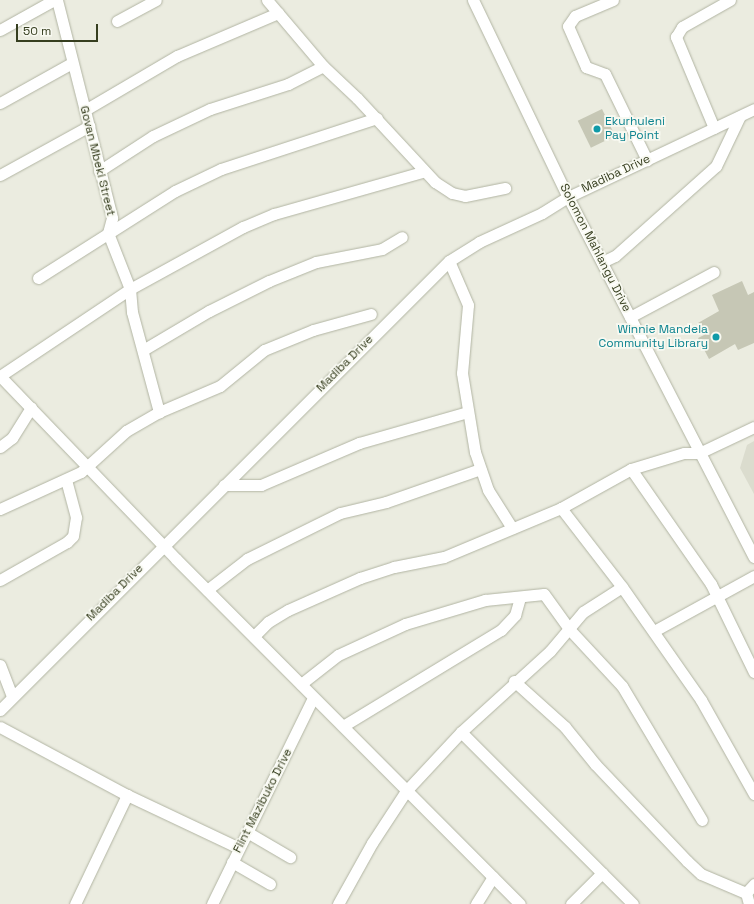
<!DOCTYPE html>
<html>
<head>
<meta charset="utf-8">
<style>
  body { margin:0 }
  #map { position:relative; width:754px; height:904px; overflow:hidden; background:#ebece0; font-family:"Space Grotesk",sans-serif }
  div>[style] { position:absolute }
  .built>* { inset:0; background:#dbdcce }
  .building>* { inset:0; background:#c6c7b5; transform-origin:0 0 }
  .roads { filter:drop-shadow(0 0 1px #b1b4a2) drop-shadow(0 0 1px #b1b4a2) }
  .minor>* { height:11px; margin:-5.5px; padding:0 5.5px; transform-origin:5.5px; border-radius:5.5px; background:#fff }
  .dots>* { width:11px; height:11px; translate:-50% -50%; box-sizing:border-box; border:2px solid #f8f9f1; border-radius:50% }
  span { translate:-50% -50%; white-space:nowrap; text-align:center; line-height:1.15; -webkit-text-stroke:3.5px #f8f9f1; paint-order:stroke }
  .culture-label { font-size:12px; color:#0d838f }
  .left { translate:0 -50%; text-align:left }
  .right { translate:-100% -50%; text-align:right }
  .street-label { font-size:12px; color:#363e1f }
  .scale { position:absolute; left:16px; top:24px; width:82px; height:18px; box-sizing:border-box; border:2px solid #363e1f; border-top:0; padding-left:5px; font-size:12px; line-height:14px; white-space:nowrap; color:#363e1f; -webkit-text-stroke:3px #f8f9f1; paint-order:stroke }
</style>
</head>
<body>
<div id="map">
  <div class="built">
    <i style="clip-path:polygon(754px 441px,754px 494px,740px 468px,747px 445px)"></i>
  </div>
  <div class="building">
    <i style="left:602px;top:109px;width:30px;height:27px;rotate:64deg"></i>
    <i style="clip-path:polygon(742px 281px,748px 295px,754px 292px,754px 343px,738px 350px,735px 344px,709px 359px,698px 338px,704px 335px,698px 323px,719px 311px,712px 295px)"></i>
  </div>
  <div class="roads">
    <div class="minor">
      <i style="left:57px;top:0;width:225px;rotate:75.8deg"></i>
      <i style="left:112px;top:218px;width:16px;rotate:105deg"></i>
      <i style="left:108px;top:233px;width:60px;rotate:68.6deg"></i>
      <i style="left:130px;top:289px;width:23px;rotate:85deg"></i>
      <i style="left:132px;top:312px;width:104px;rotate:74.9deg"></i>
      <i style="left:267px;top:0;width:87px;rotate:49.7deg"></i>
      <i style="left:323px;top:66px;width:47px;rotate:43.3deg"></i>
      <i style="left:357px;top:98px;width:115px;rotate:47.1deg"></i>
      <i style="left:435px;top:182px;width:20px;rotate:33deg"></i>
      <i style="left:452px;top:193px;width:13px;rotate:13deg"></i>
      <i style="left:465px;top:196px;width:41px;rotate:-11.3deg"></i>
      <i style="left:473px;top:0;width:219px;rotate:64.3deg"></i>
      <i style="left:568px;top:197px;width:405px;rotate:62.7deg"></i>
      <i style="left:613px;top:0;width:41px;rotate:157.2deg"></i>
      <i style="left:575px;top:16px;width:12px;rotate:125deg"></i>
      <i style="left:568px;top:26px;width:45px;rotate:66.3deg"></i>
      <i style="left:586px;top:67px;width:20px;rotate:20deg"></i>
      <i style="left:605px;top:74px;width:96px;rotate:64deg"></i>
      <i style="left:117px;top:21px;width:44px;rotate:-28.3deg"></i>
      <i style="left:0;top:30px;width:62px;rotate:-29.1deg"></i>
      <i style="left:0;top:103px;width:82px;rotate:-29.1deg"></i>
      <i style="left:85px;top:110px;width:107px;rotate:-30.4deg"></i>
      <i style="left:177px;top:56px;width:110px;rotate:-23.1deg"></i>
      <i style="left:714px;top:128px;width:99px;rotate:-112.7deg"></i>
      <i style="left:676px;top:37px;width:12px;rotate:-59deg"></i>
      <i style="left:682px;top:27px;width:55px;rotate:-29.4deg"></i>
      <i style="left:99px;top:171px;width:64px;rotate:-32.9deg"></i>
      <i style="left:153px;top:136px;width:63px;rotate:-25.3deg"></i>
      <i style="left:210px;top:109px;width:82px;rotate:-17.8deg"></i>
      <i style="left:288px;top:84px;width:39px;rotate:-27deg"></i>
      <i style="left:0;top:175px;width:102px;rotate:-28.8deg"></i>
      <i style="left:449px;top:261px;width:48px;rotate:66.6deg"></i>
      <i style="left:468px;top:305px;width:68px;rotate:95deg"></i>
      <i style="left:462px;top:373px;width:80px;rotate:80.7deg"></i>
      <i style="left:475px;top:452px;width:40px;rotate:71.1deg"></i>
      <i style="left:488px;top:490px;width:45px;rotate:57.7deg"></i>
      <i style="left:602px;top:262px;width:14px;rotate:-25deg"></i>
      <i style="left:615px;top:256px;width:135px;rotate:-41.7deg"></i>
      <i style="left:716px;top:166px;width:55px;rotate:-64.4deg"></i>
      <i style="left:38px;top:278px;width:162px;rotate:-32.4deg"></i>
      <i style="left:175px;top:191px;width:51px;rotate:-25.6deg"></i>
      <i style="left:221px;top:169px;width:164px;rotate:-18.1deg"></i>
      <i style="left:630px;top:317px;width:95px;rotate:-28.2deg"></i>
      <i style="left:143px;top:350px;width:77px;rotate:-30.6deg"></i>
      <i style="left:209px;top:311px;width:67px;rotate:-26.6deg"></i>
      <i style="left:269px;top:281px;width:51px;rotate:-22deg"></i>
      <i style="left:316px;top:262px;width:67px;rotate:-11.1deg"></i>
      <i style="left:382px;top:249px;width:23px;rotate:-31deg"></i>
      <i style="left:0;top:376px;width:254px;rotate:46.1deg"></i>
      <i style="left:176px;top:559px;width:487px;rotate:45.1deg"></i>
      <i style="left:0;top:376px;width:156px;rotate:-33.8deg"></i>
      <i style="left:130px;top:289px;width:129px;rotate:-28.8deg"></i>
      <i style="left:243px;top:227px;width:34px;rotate:-23deg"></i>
      <i style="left:274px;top:214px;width:154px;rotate:-15.8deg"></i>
      <i style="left:0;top:447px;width:15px;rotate:-37deg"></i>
      <i style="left:12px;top:438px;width:36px;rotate:-58deg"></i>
      <i style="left:631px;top:469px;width:140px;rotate:55.2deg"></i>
      <i style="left:711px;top:584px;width:98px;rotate:64deg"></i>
      <i style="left:224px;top:485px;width:37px"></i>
      <i style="left:261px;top:485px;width:107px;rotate:-23.2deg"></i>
      <i style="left:359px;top:443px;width:113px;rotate:-15.9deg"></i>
      <i style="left:561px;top:508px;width:100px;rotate:52.3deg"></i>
      <i style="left:622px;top:587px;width:138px;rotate:55deg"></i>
      <i style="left:701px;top:700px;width:108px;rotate:60.6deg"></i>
      <i style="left:0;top:509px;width:89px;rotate:-24.6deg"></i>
      <i style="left:81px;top:472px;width:61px;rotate:-42.3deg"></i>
      <i style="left:126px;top:431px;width:38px;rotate:-30deg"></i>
      <i style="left:159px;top:412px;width:66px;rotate:-23.1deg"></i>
      <i style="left:220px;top:386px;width:57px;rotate:-39.3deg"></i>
      <i style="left:264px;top:350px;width:53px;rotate:-22.2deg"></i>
      <i style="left:313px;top:330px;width:60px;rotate:-15.4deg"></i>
      <i style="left:0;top:580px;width:77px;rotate:-29.6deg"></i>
      <i style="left:67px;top:542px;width:8px;rotate:-45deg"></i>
      <i style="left:73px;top:536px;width:19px;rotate:-81deg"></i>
      <i style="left:76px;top:517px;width:38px;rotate:-105deg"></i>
      <i style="left:207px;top:590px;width:51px;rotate:-37.8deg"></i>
      <i style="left:247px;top:559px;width:104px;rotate:-26.3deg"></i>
      <i style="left:340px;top:513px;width:47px;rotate:-13.4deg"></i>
      <i style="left:386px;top:502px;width:100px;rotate:-19.3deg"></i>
      <i style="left:654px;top:631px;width:114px;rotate:-28.8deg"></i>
      <i style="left:254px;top:636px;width:20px;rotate:-45deg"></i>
      <i style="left:268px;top:622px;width:23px;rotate:-31deg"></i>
      <i style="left:288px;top:610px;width:79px;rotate:-24deg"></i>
      <i style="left:360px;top:578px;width:36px;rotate:-18deg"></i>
      <i style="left:394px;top:567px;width:51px;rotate:-11.3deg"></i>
      <i style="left:444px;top:557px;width:127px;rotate:-22.7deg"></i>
      <i style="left:561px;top:508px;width:80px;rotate:-29.1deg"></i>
      <i style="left:631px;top:469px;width:55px;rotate:-16.8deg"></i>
      <i style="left:684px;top:453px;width:15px"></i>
      <i style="left:699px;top:453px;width:61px;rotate:-25.3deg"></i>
      <i style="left:0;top:665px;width:33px;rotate:69deg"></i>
      <i style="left:514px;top:681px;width:69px;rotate:42deg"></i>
      <i style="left:565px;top:727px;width:48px;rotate:51deg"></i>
      <i style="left:595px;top:764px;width:134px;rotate:46.5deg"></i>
      <i style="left:687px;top:861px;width:19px;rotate:43deg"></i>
      <i style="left:701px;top:874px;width:49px;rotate:22.9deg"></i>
      <i style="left:301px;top:684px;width:47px;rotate:-38.1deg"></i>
      <i style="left:338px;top:655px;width:74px;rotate:-24.8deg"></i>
      <i style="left:405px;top:624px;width:84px;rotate:-16.7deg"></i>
      <i style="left:485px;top:600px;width:59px;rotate:-5.8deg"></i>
      <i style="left:544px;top:594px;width:44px;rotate:54.2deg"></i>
      <i style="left:570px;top:630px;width:76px;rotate:47.1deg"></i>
      <i style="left:622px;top:686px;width:156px;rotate:59.2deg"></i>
      <i style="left:0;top:710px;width:635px;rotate:-45deg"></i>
      <i style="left:449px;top:261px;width:36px;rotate:-32deg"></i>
      <i style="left:479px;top:242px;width:69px;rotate:-24.7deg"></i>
      <i style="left:542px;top:213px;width:31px;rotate:-32deg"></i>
      <i style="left:568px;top:197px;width:206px;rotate:-25.3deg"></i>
      <i style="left:343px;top:726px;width:185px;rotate:-31.3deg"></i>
      <i style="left:501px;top:630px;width:21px;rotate:-47deg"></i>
      <i style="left:515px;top:615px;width:18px;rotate:-74deg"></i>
      <i style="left:0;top:727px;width:144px;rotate:28.2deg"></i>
      <i style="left:127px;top:795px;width:124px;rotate:25.3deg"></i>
      <i style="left:461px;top:732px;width:243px;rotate:45deg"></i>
      <i style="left:247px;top:832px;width:50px;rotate:30.2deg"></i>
      <i style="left:232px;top:862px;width:44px;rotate:30.1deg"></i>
      <i style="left:75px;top:904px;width:121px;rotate:-64.5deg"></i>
      <i style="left:212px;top:904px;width:229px;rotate:-63.9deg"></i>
      <i style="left:338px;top:904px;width:70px;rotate:-60.9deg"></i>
      <i style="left:372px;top:843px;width:62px;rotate:-56.8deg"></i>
      <i style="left:406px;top:791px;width:81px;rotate:-47deg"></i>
      <i style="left:461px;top:732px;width:120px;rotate:-42.3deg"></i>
      <i style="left:550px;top:651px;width:51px;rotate:-49.8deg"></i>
      <i style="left:583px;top:612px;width:46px;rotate:-32.7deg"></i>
      <i style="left:476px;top:904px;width:32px;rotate:-58deg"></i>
      <i style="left:571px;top:904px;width:44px;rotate:-45deg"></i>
      <i style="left:749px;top:904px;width:11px;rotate:-105deg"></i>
      <i style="left:746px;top:893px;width:12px;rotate:-48deg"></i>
    </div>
  </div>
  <div class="dots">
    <i style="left:597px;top:129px;background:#0f9aa8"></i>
    <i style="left:716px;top:337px;background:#0f9aa8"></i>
  </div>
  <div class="culture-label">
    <span class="left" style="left:605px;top:129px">Ekurhuleni<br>Pay Point</span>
    <span class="right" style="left:708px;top:337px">Winnie Mandela<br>Community Library</span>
  </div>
  <div class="street-label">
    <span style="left:97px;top:161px;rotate:76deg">Govan Mbeki Street</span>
    <span style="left:616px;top:174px;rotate:-25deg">Madiba Drive</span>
    <span style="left:595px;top:248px;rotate:63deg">Solomon Mahlangu Drive</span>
    <span style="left:345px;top:364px;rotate:-45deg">Madiba Drive</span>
    <span style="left:115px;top:593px;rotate:-45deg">Madiba Drive</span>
    <span style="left:263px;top:801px;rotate:-63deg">Flint Mazibuko Drive</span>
  </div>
  <div class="scale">50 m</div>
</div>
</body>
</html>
